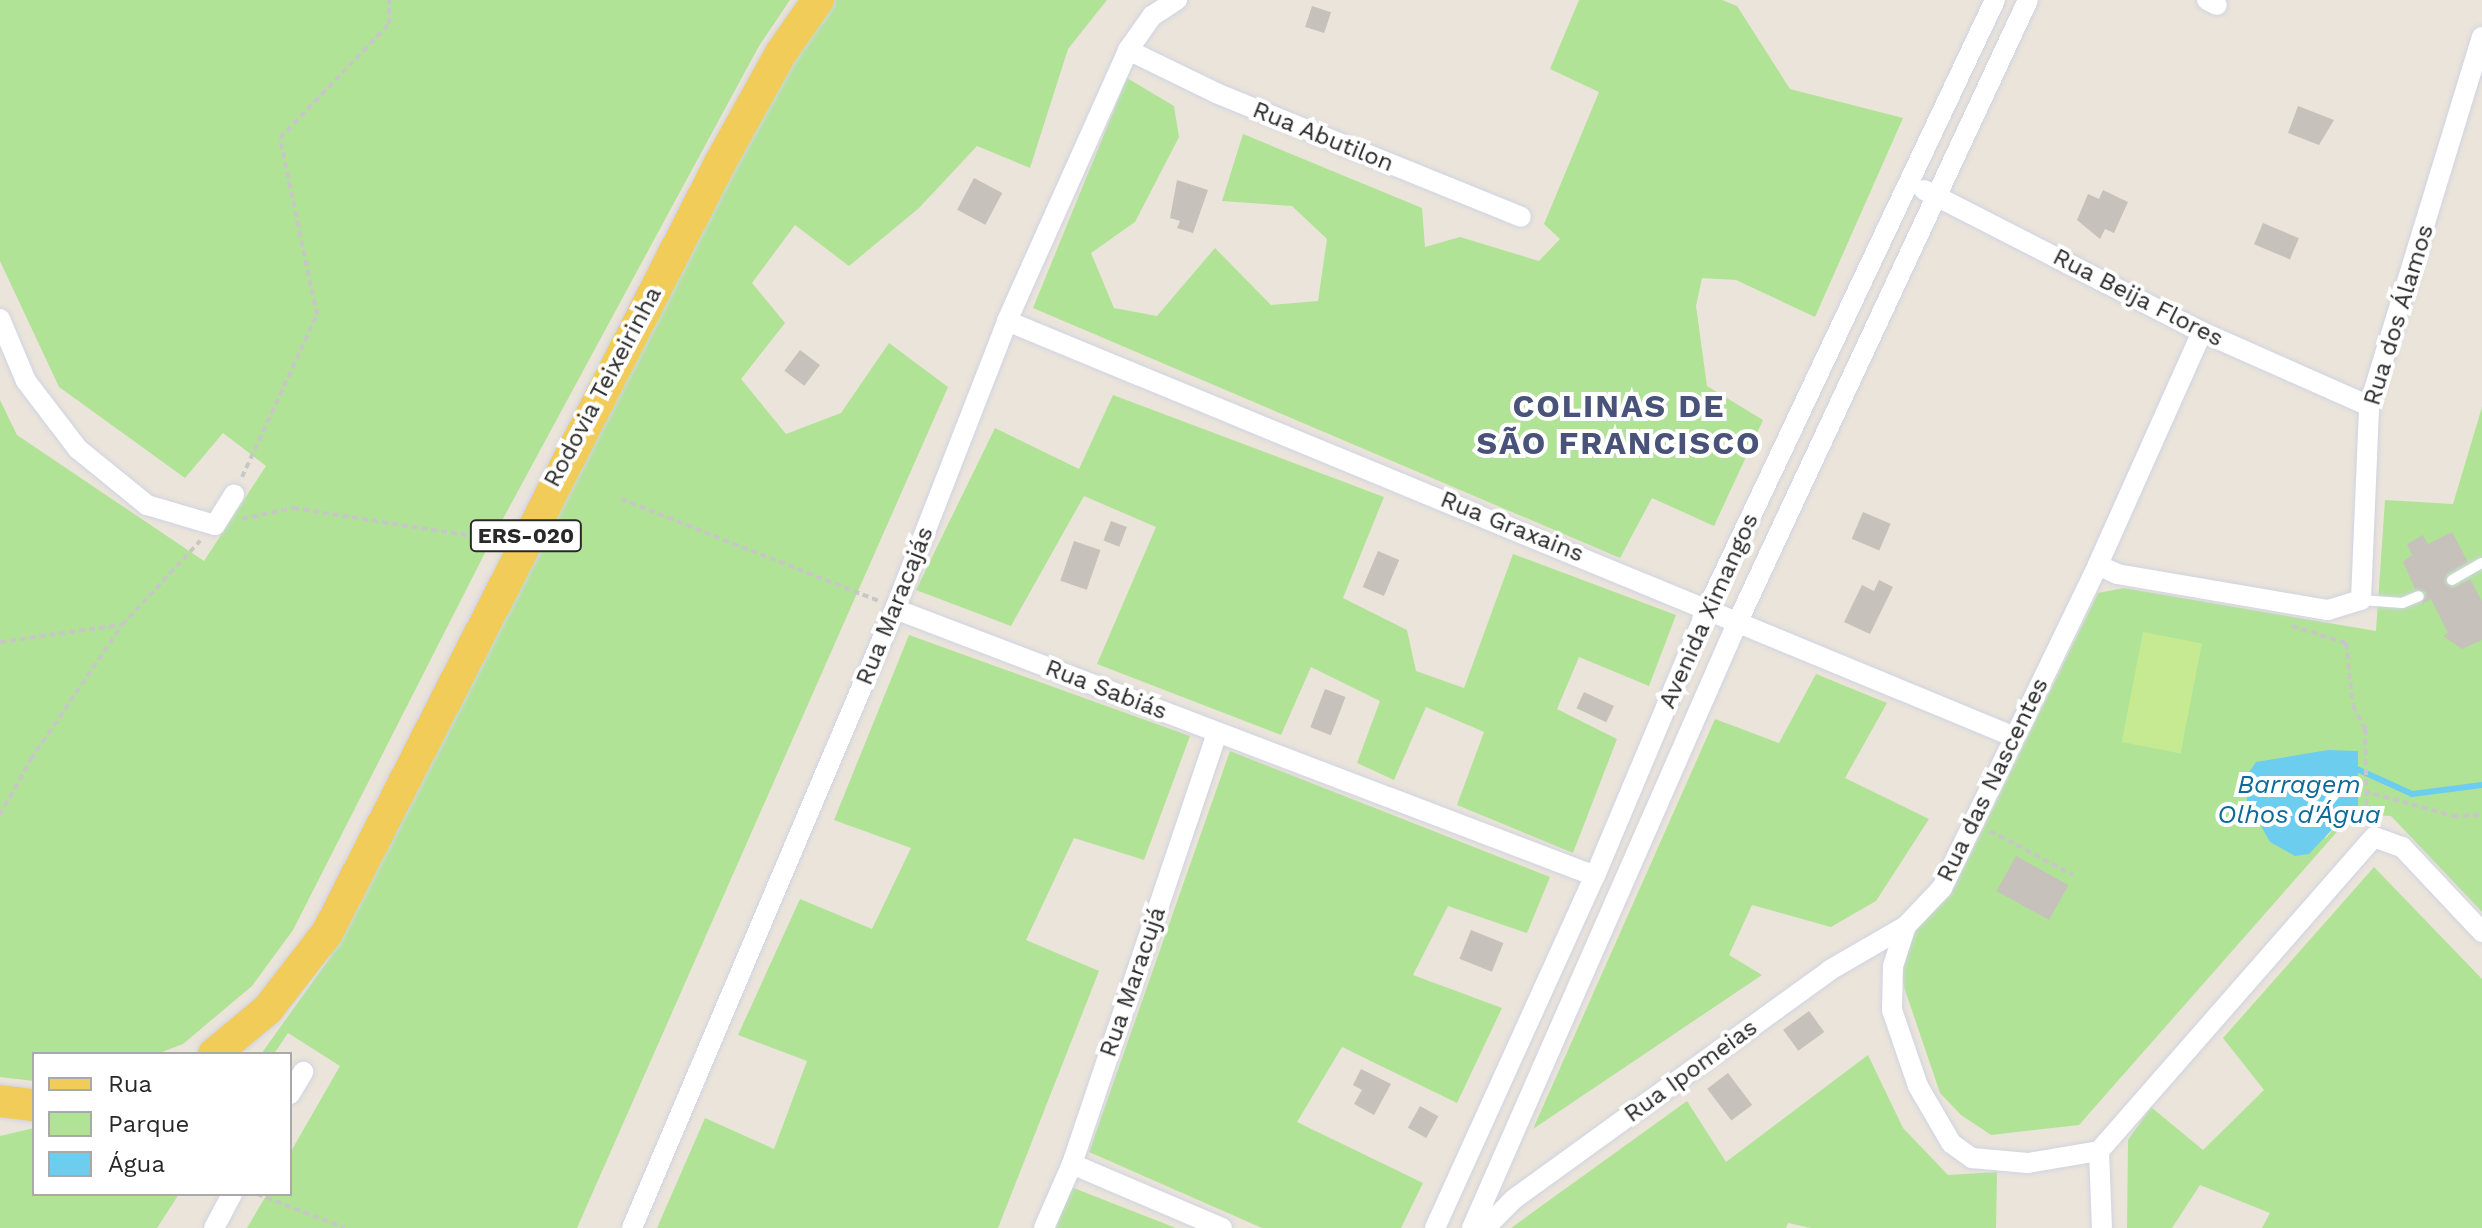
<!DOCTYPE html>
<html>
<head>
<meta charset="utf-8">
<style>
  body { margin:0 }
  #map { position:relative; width:2482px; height:1228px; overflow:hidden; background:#ebe4da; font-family:"Work Sans",sans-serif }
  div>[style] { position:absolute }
  .green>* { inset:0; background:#b1e396 }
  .pitch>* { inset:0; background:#c5ea91; transform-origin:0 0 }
  .water>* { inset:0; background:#6ccdef }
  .stream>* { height:6px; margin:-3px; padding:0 3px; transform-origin:3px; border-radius:3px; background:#6ccdef }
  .building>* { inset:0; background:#c6c1ba; transform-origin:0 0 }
  .path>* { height:4px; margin-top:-2px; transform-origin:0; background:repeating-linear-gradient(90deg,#c7c7c7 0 6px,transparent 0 10px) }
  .roads { filter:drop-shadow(0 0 2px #cfd3e2) drop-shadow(0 0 2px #cfd3e2) }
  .lane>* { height:10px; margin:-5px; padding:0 5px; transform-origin:5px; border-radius:5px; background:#fff }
  .street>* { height:20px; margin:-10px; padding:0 10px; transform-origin:10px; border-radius:10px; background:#fff }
  .primary>* { height:32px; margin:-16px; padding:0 16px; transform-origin:16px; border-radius:16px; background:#f1cc59 }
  span { translate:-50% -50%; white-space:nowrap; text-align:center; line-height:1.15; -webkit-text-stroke:8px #fff; paint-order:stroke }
  .shield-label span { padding:2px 6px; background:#fff; border:2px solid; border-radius:6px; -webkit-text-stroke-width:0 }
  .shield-label { font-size:22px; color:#292929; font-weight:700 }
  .street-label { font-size:24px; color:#292929 }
  .water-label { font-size:26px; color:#0d6a99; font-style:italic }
  .district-label { font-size:32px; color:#495279; font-weight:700; letter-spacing:2px }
  .legend { position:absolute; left:32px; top:1052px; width:260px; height:144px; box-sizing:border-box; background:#fff; border:2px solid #a9a9a9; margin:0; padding:10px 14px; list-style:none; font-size:24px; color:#292929 }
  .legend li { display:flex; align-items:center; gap:16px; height:40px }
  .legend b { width:40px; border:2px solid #a9a9a9 }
</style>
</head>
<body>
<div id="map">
  <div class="green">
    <i style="clip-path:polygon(0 0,790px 0,759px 46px,492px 539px,293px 930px,252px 986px,183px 1044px,157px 1054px,34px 1054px,34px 1081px,0 1077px,0 400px,17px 435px,204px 561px,266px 466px,223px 433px,185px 478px,59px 387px,0 261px)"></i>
    <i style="clip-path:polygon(833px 0,1107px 0,1068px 49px,1030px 168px,977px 146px,919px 208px,849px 266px,795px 225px,752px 283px,785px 323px,741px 379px,786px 434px,841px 413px,889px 343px,948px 387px,577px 1228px,247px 1228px,267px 1194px,290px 1194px,290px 1153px,340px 1066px,288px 1033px,274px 1054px,261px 1054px,329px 959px,400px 825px,527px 558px,792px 60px)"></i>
    <i style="clip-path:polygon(1579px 0,1722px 0,1737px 6px,1790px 89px,1903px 118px,1815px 317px,1736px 280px,1702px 278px,1696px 306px,1707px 386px,1763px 420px,1714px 526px,1652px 498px,1620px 558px,1033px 308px,1127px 78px,1174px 106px,1179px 137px,1135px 222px,1091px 253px,1114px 308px,1157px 316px,1215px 248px,1271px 305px,1318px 301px,1327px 239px,1292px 206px,1222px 201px,1243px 134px,1422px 208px,1425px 247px,1460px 237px,1539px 261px,1560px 239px,1544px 224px,1599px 92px,1550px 69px)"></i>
    <i style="clip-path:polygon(1113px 395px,1384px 497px,1343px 598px,1407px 630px,1416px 671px,1464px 688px,1513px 554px,1676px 615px,1649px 686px,1579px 657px,1557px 709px,1617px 739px,1573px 853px,1457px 805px,1484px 732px,1426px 707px,1394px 780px,1357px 763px,1380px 701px,1311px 667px,1281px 735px,1097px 664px,1156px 527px,1084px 496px,1011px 626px,916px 590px,995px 428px,1079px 469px)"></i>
    <i style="clip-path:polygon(evenodd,2482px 407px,2482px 912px,2391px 816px,2371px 815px,2343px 825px,2079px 1125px,1991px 1135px,1961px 1115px,1940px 1093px,1901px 978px,1913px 932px,1951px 894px,2098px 593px,2124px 588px,2376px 631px,2385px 500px,2453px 504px,2482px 407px,2357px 752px,2341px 820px,2325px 839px,2357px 752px)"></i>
    <i style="clip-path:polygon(909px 635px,1190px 736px,1144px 860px,1074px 838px,1026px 940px,1099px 971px,998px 1228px,657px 1228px,705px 1118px,774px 1149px,807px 1061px,738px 1035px,800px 899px,872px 929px,911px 848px,834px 820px)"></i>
    <i style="clip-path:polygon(1816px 674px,1887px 703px,1845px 778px,1929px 819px,1876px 901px,1831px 927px,1752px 905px,1729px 955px,1762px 975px,1533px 1129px,1715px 719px,1779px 743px)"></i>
    <i style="clip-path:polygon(1230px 751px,1550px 877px,1527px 933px,1448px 906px,1413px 975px,1502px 1008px,1457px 1103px,1342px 1047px,1297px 1122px,1423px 1183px,1401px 1228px,1262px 1228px,1089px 1152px)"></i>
    <i style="clip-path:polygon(2374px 867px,2482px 979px,2482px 1228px,2262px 1228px,2270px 1213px,2200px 1185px,2172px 1228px,2127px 1228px,2128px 1140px,2151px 1107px,2203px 1150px,2264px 1090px,2223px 1038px)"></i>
    <i style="clip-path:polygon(1868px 1055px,1903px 1128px,1948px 1175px,1997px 1172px,1996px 1228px,1811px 1228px,1788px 1223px,1786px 1228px,1511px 1228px,1687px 1101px,1726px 1162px)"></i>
    <i style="clip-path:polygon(34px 1128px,34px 1194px,179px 1194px,157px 1228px,0 1228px,0 1136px)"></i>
    <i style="clip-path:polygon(1071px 1187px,1176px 1228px,1054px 1228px)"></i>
  </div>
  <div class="pitch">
    <i style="left:2143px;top:632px;width:60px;height:112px;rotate:11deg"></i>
  </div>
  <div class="water">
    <i style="clip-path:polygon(2328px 750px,2358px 751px,2358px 813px,2341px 820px,2309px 854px,2295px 856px,2270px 842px,2247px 801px,2247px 775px,2256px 762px)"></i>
  </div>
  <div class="stream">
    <i style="left:2357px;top:769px;width:60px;rotate:24.4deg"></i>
    <i style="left:2412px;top:794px;width:71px;rotate:-7.3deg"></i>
  </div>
  <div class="building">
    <i style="left:1312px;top:6px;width:20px;height:22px;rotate:18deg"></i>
    <i style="clip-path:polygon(2298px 106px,2334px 120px,2319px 145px,2288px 133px)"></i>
    <i style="left:974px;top:178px;width:32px;height:36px;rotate:28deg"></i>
    <i style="clip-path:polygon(1177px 180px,1208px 190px,1193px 233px,1177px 228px,1180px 221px,1170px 218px)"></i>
    <i style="clip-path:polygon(2103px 190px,2128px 202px,2114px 233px,2105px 229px,2100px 239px,2077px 220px,2088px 194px,2099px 199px)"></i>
    <i style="left:2263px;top:223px;width:39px;height:23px;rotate:23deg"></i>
    <i style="left:800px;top:350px;width:25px;height:26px;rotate:37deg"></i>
    <i style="left:1863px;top:512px;width:30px;height:29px;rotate:23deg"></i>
    <i style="left:1111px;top:521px;width:17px;height:21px;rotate:21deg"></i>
    <i style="clip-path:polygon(2452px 532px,2468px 562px,2447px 574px,2445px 583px,2453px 588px,2470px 579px,2482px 601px,2482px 640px,2462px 649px,2443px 636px,2448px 633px,2431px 599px,2422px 604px,2426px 592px,2415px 589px,2403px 562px,2412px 555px,2407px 544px,2423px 535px,2428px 544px)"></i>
    <i style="left:1074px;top:541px;width:28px;height:42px;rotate:19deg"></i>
    <i style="left:1378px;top:551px;width:23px;height:39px;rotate:23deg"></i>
    <i style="clip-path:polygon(1879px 580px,1893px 587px,1870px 634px,1844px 622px,1862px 585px,1874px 591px)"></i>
    <i style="left:1325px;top:689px;width:22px;height:41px;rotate:21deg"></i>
    <i style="left:1584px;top:692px;width:33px;height:18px;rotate:25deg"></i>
    <i style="left:2016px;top:856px;width:60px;height:40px;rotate:29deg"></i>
    <i style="left:1471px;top:930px;width:35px;height:31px;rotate:22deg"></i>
    <i style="left:1809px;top:1011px;width:26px;height:32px;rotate:54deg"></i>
    <i style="clip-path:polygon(1361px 1069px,1391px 1084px,1374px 1115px,1354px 1104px,1362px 1090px,1353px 1085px)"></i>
    <i style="left:1728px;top:1073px;width:40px;height:26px;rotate:53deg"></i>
    <i style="left:1420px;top:1106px;width:21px;height:25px;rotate:29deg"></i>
  </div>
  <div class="path">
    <i style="left:242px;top:477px;width:179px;rotate:-65.2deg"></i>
    <i style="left:317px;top:315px;width:181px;rotate:-101.8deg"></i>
    <i style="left:280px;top:138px;width:158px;rotate:-46.3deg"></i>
    <i style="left:389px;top:24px;width:24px;rotate:-90deg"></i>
    <i style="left:621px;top:499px;width:277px;rotate:21.6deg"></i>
    <i style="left:242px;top:519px;width:52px;rotate:-12.2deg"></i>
    <i style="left:293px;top:508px;width:201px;rotate:8.9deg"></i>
    <i style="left:2292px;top:626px;width:57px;rotate:17.5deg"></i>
    <i style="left:2346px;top:643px;width:63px;rotate:83.7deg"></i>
    <i style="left:2353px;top:706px;width:26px;rotate:62deg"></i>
    <i style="left:2365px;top:729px;width:92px;rotate:88.8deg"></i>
    <i style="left:0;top:642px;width:121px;rotate:-8.1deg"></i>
    <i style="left:2364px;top:791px;width:92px;rotate:15.7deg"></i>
    <i style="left:2453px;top:816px;width:29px;rotate:-2deg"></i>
    <i style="left:0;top:815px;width:64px;rotate:-61deg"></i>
    <i style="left:31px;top:759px;width:162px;rotate:-55.8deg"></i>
    <i style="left:122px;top:625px;width:115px;rotate:-47.1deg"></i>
    <i style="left:1990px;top:831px;width:94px;rotate:27.9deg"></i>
    <i style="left:257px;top:1194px;width:94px;rotate:21.1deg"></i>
  </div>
  <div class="roads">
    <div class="lane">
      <i style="left:2452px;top:580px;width:34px;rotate:-30deg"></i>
      <i style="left:2361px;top:600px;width:41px;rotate:4.2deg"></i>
      <i style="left:2402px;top:603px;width:18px;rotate:-22deg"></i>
    </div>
    <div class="street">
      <i style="left:2207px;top:0;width:11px;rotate:27deg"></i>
      <i style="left:1128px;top:50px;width:98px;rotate:26deg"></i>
      <i style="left:1216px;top:93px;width:329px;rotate:22.1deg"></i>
      <i style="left:1924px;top:190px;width:312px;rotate:27.1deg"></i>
      <i style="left:2202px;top:332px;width:183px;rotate:23.9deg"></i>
      <i style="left:0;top:319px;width:67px;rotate:67.2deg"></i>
      <i style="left:26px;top:381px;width:86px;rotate:52.6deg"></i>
      <i style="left:78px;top:449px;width:89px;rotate:39.1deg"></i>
      <i style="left:147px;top:505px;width:71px;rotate:16.4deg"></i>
      <i style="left:215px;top:525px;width:36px;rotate:-58deg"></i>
      <i style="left:1007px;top:321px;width:1090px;rotate:22.43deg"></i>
      <i style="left:2202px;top:332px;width:255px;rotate:114.1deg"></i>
      <i style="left:2098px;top:565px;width:359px;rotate:115.8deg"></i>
      <i style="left:1942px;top:888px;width:52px;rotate:133.5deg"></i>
      <i style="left:1906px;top:926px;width:42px;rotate:108deg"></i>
      <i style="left:1893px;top:966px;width:44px;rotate:91.3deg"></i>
      <i style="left:1892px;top:1010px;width:80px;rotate:71.1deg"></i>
      <i style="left:1918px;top:1086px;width:66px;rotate:59.9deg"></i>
      <i style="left:1951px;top:1143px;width:26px;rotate:36deg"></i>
      <i style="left:1972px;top:1158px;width:56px;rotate:5.1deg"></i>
      <i style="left:2028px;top:1163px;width:72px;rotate:-9.6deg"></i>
      <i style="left:2099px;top:1151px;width:417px;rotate:-48.8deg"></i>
      <i style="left:2374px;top:837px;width:30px;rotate:20deg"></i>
      <i style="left:2402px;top:847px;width:117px;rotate:46.7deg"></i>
      <i style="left:2098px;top:565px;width:21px;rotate:25deg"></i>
      <i style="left:2117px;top:574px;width:214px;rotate:9.7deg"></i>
      <i style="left:2328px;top:610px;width:34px;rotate:-17deg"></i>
      <i style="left:2361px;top:600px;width:194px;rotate:-87.6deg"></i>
      <i style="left:2369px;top:406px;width:386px;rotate:-73deg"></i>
      <i style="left:895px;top:609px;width:749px;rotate:20.88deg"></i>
      <i style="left:290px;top:1094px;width:26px;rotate:-59deg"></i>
      <i style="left:2099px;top:1151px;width:77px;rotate:87.8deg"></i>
      <i style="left:1072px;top:1164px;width:163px;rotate:23.1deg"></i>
      <i style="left:214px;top:1228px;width:38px;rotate:-62deg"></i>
      <i style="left:632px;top:1228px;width:673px;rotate:-66.98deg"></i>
      <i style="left:895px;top:609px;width:309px;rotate:-68.7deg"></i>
      <i style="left:1007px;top:321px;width:297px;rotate:-65.9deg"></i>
      <i style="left:1128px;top:50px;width:42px;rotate:-54.8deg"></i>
      <i style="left:1152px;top:16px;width:30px;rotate:-33deg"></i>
      <i style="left:1044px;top:1228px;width:70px;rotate:-66.4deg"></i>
      <i style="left:1072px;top:1164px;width:455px;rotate:-71.4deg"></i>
      <i style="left:1435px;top:1228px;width:387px;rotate:-65.6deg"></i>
      <i style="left:1595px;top:876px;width:292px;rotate:-67.2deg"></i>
      <i style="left:1708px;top:607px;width:671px;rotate:-64.69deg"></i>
      <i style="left:1472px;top:1228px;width:665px;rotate:-66.33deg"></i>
      <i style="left:1739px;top:619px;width:683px;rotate:-64.97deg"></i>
      <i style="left:1485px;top:1228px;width:41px;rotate:-45deg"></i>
      <i style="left:1514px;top:1199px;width:390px;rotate:-35.9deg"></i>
      <i style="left:1830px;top:970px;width:88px;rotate:-30.1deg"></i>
    </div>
    <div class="primary">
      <i style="left:214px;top:1054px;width:70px;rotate:-39.8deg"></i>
      <i style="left:268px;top:1009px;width:96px;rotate:-52.2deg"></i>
      <i style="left:327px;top:933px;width:864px;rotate:-62.96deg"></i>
      <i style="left:720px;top:163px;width:126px;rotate:-61deg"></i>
      <i style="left:781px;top:53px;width:65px;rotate:-55.1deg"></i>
      <i style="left:0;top:1101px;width:34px;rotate:7deg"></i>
    </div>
  </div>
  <div class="shield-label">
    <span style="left:526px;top:536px">ERS-020</span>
  </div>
  <div class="street-label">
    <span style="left:1323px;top:137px;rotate:22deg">Rua Abutilon</span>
    <span style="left:2138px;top:298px;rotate:27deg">Rua Beija Flores</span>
    <span style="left:2399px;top:315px;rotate:-73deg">Rua dos Álamos</span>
    <span style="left:603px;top:387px;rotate:-62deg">Rodovia Teixeirinha</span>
    <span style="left:1512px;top:527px;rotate:22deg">Rua Graxains</span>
    <span style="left:895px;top:606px;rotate:-68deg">Rua Maracajás</span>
    <span style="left:1709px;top:611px;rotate:-66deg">Avenida Ximangos</span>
    <span style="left:1106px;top:690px;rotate:21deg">Rua Sabiás</span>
    <span style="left:1993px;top:780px;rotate:-64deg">Rua das Nascentes</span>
    <span style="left:1133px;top:982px;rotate:-71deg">Rua Maracujá</span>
    <span style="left:1691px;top:1071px;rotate:-36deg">Rua Ipomeias</span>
  </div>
  <div class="water-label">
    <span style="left:2299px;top:800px">Barragem<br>Olhos d'Água</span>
  </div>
  <div class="district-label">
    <span style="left:1619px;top:425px">COLINAS DE<br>SÃO FRANCISCO</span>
  </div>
  <ul class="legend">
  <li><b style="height:10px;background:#f1cc59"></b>Rua</li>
  <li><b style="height:22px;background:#b1e396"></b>Parque</li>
  <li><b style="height:22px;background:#6ccdef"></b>Água</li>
  </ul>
</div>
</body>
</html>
